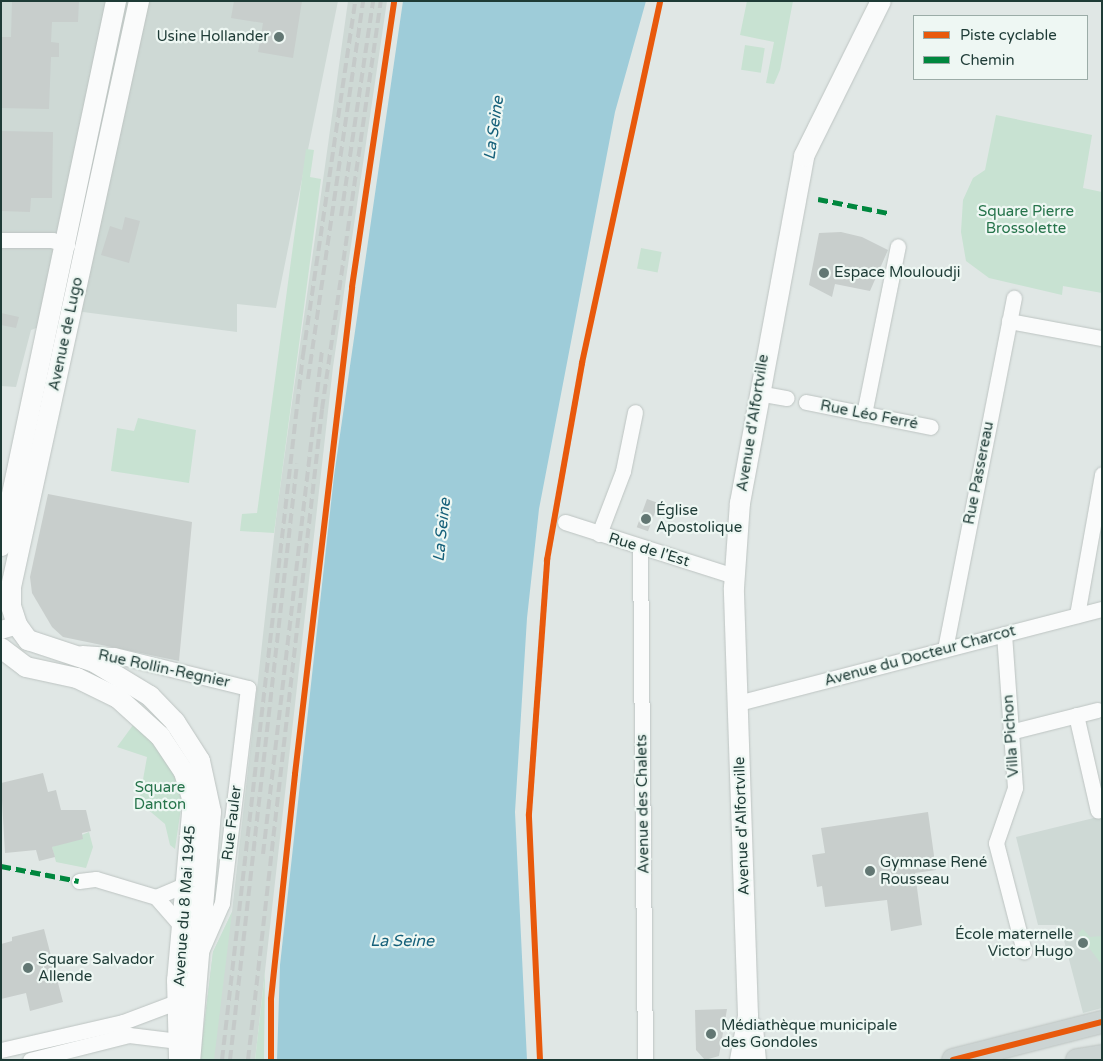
<!DOCTYPE html>
<html>
<head>
<meta charset="utf-8">
<style>
  body { margin:0 }
  #map { position:relative; width:1103px; height:1061px; overflow:hidden; background:#e0e7e5; font-family:"Varela Round",sans-serif }
  div>[style] { position:absolute }
  .built>* { inset:0; background:#ced9d5 }
  .green>* { inset:0; background:#c8e2d2; transform-origin:0 0 }
  .water>* { inset:0; background:#9eccd9 }
  .building>* { inset:0; background:#c8cecc; transform-origin:0 0 }
  .roads { filter:drop-shadow(0 0 1px #bdc4c2) drop-shadow(0 0 1px #bdc4c2) }
  .minor>* { height:15px; margin:-7.5px; padding:0 7.5px; transform-origin:7.5px; border-radius:7.5px; background:#fafbfb }
  .tertiary>* { height:18px; margin:-9px; padding:0 9px; transform-origin:9px; border-radius:9px; background:#fafbfb }
  .secondary>* { height:20px; margin:-10px; padding:0 10px; transform-origin:10px; border-radius:10px; background:#fafbfb }
  .primary>* { height:22px; margin:-11px; padding:0 11px; transform-origin:11px; border-radius:11px; background:#ccd4d3 }
  .rail>* { height:4px; margin-top:-2px; transform-origin:0; background:repeating-linear-gradient(90deg,#c5cac9 0 10px,transparent 0 15px) }
  .quiet>* { height:5px; margin-top:-2.5px; transform-origin:0; background:repeating-linear-gradient(90deg,#00873e 0 10px,transparent 0 15px) }
  .cycleway>* { height:6px; margin:-3px; padding:0 3px; transform-origin:3px; border-radius:3px; background:#e8590c }
  .dots>* { width:14px; height:14px; translate:-50% -50%; box-sizing:border-box; border:2px solid #eef7f3; border-radius:50% }
  span { translate:-50% -50%; white-space:nowrap; text-align:center; line-height:1.15; -webkit-text-stroke:4.5px #eef7f3; paint-order:stroke }
  .poi-label { font-size:15px; color:#1e3b36 }
  .right { translate:-100% -50%; text-align:right }
  .left { translate:0 -50%; text-align:left }
  .park-label { font-size:15px; color:#26744b }
  .street-label { font-size:15px; color:#1e3b36 }
  .water-label { font-size:16px; color:#15607a; font-style:italic }
  .frame { position:absolute; inset:0; border:2px solid #1e3b36; pointer-events:none }
  .legend { position:absolute; left:913px; top:15px; width:175px; height:65px; box-sizing:border-box; background:#eef7f3; border:1px solid #9baca7; margin:0; padding:6px 9px; list-style:none; font-size:15px; color:#1e3b36 }
  .legend li { display:flex; align-items:center; gap:10px; height:25px }
  .legend b { width:25px; border:1px solid #9baca7 }
</style>
</head>
<body>
<div id="map">
  <div class="built">
    <i style="clip-path:polygon(1px 1px,338px 1px,276px 308px,237px 304px,237px 332px,83px 312px,31px 330px,16px 387px,1px 386px)"></i>
    <i style="clip-path:polygon(348px 1px,387px 1px,333px 367px,255px 1060px,200px 1060px,213px 952px,232px 912px,277px 510px)"></i>
    <i style="clip-path:polygon(1102px 816px,1102px 1008px,1083px 1013px,1060px 925px,1038px 925px,1016px 837px)"></i>
  </div>
  <div class="green">
    <i style="clip-path:polygon(747px 1px,793px 1px,780px 70px,774px 84px,766px 83px,774px 42px,740px 35px)"></i>
    <i style="left:745px;top:45px;width:20px;height:25px;rotate:9deg"></i>
    <i style="clip-path:polygon(996px 115px,1092px 135px,1083px 188px,1102px 192px,1102px 293px,1063px 286px,1062px 295px,989px 278px,966px 261px,961px 232px,963px 200px,973px 178px,985px 170px)"></i>
    <i style="clip-path:polygon(306px 149px,314px 150px,310px 177px,321px 179px,274px 533px,240px 531px,242px 514px,257px 513px)"></i>
    <i style="left:641px;top:248px;width:21px;height:21px;rotate:11deg"></i>
    <i style="clip-path:polygon(138px 418px,196px 430px,189px 483px,111px 471px,117px 428px,134px 431px)"></i>
    <i style="clip-path:polygon(136px 721px,173px 771px,182px 801px,175px 849px,170px 845px,165px 824px,139px 802px,147px 757px,117px 747px)"></i>
    <i style="clip-path:polygon(89px 832px,93px 847px,86px 868px,56px 862px,52px 847px)"></i>
    <i style="clip-path:polygon(232px 912px,214px 1060px,200px 1060px,213px 952px)"></i>
    <i style="clip-path:polygon(1083px 929px,1090px 937px,1102px 936px,1102px 965px,1078px 933px)"></i>
    <i style="clip-path:polygon(265px 972px,264px 1060px,255px 1060px)"></i>
  </div>
  <div class="water">
    <i style="clip-path:polygon(403px 1px,646px 1px,615px 112px,539px 509px,527px 618px,515px 812px,527px 1060px,277px 1060px,280px 965px,334px 476px)"></i>
  </div>
  <div class="building">
    <i style="clip-path:polygon(12px 1px,79px 1px,78px 22px,52px 22px,51px 42px,59px 43px,59px 57px,51px 57px,49px 109px,1px 108px,1px 37px,11px 37px)"></i>
    <i style="clip-path:polygon(234px 1px,302px 1px,293px 58px,258px 52px,263px 23px,231px 18px)"></i>
    <i style="clip-path:polygon(1px 131px,53px 132px,52px 198px,31px 198px,30px 212px,1px 211px)"></i>
    <i style="clip-path:polygon(125px 217px,140px 221px,129px 263px,101px 255px,110px 226px,122px 230px)"></i>
    <i style="clip-path:polygon(841px 232px,862px 237px,888px 250px,870px 291px,835px 284px,832px 297px,809px 285px,819px 233px)"></i>
    <i style="clip-path:polygon(1px 313px,19px 317px,16px 328px,1px 325px)"></i>
    <i style="clip-path:polygon(48px 494px,192px 522px,179px 661px,63px 637px,52px 627px,32px 593px,30px 577px)"></i>
    <i style="left:647px;top:499px;width:12px;height:30px;rotate:20deg"></i>
    <i style="clip-path:polygon(43px 773px,48px 792px,56px 790px,61px 810px,86px 810px,91px 831px,82px 833px,83px 839px,52px 847px,55px 857px,39px 861px,36px 850px,5px 853px,1px 783px)"></i>
    <i style="clip-path:polygon(928px 812px,936px 870px,915px 873px,922px 925px,891px 931px,887px 900px,825px 907px,822px 886px,817px 887px,812px 855px,825px 853px,821px 828px)"></i>
    <i style="clip-path:polygon(44px 929px,63px 1002px,30px 1011px,26px 993px,1px 999px,1px 944px,12px 941px,12px 937px)"></i>
    <i style="clip-path:polygon(727px 1009px,719px 1056px,705px 1060px,696px 1050px,695px 1010px)"></i>
  </div>
  <div class="roads">
    <div class="minor">
      <i style="left:1px;top:240px;width:51px"></i>
      <i style="left:52px;top:240px;width:16px;rotate:18deg"></i>
      <i style="left:1009px;top:321px;width:95px;rotate:10.4deg"></i>
      <i style="left:758px;top:393px;width:29px;rotate:10deg"></i>
      <i style="left:806px;top:402px;width:127px;rotate:11.3deg"></i>
      <i style="left:864px;top:414px;width:171px;rotate:-78.6deg"></i>
      <i style="left:565px;top:522px;width:177px;rotate:17.7deg"></i>
      <i style="left:599px;top:534px;width:67px;rotate:-69.1deg"></i>
      <i style="left:623px;top:471px;width:60px;rotate:-78.5deg"></i>
      <i style="left:640px;top:548px;width:512px;rotate:89.44deg"></i>
      <i style="left:1077px;top:615px;width:143px;rotate:-79.9deg"></i>
      <i style="left:1004px;top:634px;width:154px;rotate:85.9deg"></i>
      <i style="left:1015px;top:788px;width:58px;rotate:109.1deg"></i>
      <i style="left:996px;top:843px;width:112px;rotate:75.5deg"></i>
      <i style="left:945px;top:649px;width:358px;rotate:-78.9deg"></i>
      <i style="left:82px;top:653px;width:32px;rotate:4deg"></i>
      <i style="left:114px;top:655px;width:138px;rotate:13.8deg"></i>
      <i style="left:248px;top:688px;width:217px;rotate:96.9deg"></i>
      <i style="left:222px;top:903px;width:50px;rotate:113.5deg"></i>
      <i style="left:738px;top:703px;width:376px;rotate:-14.5deg"></i>
      <i style="left:1076px;top:715px;width:98px;rotate:77.1deg"></i>
      <i style="left:1010px;top:732px;width:90px;rotate:-14.2deg"></i>
      <i style="left:79px;top:881px;width:17px;rotate:-7deg"></i>
      <i style="left:96px;top:879px;width:63px;rotate:16.7deg"></i>
      <i style="left:156px;top:897px;width:40px;rotate:49deg"></i>
      <i style="left:156px;top:897px;width:34px;rotate:-23deg"></i>
      <i style="left:1px;top:1050px;width:125px;rotate:-12.9deg"></i>
      <i style="left:123px;top:1022px;width:68px;rotate:-20.6deg"></i>
      <i style="left:30px;top:1060px;width:102px;rotate:-14.2deg"></i>
      <i style="left:129px;top:1035px;width:58px;rotate:6.9deg"></i>
    </div>
    <div class="tertiary">
      <i style="left:1px;top:630px;width:17px;rotate:-17deg"></i>
    </div>
    <div class="secondary">
      <i style="left:139px;top:1px;width:600px;rotate:102.32deg"></i>
      <i style="left:11px;top:587px;width:19px;rotate:90deg"></i>
      <i style="left:11px;top:606px;width:20px;rotate:72deg"></i>
      <i style="left:17px;top:625px;width:19px;rotate:54deg"></i>
      <i style="left:28px;top:640px;width:70px;rotate:18.4deg"></i>
      <i style="left:94px;top:662px;width:66px;rotate:31.3deg"></i>
      <i style="left:150px;top:696px;width:36px;rotate:46deg"></i>
      <i style="left:175px;top:722px;width:46px;rotate:57.3deg"></i>
      <i style="left:200px;top:761px;width:52px;rotate:77.8deg"></i>
      <i style="left:211px;top:812px;width:249px;rotate:94.8deg"></i>
      <i style="left:1px;top:546px;width:557px;rotate:-78.08deg"></i>
      <i style="left:1px;top:648px;width:31px;rotate:37deg"></i>
      <i style="left:26px;top:667px;width:52px;rotate:12.2deg"></i>
      <i style="left:77px;top:678px;width:46px;rotate:26deg"></i>
      <i style="left:118px;top:698px;width:57px;rotate:42.1deg"></i>
      <i style="left:160px;top:736px;width:43px;rotate:56.3deg"></i>
      <i style="left:184px;top:772px;width:31px;rotate:73deg"></i>
      <i style="left:193px;top:802px;width:179px;rotate:95.1deg"></i>
      <i style="left:177px;top:980px;width:79px;rotate:88.5deg"></i>
      <i style="left:753px;top:1027px;width:33px;rotate:85deg"></i>
      <i style="left:740px;top:1060px;width:45px;rotate:-79.7deg"></i>
      <i style="left:748px;top:1016px;width:428px;rotate:-91.9deg"></i>
      <i style="left:734px;top:588px;width:85px;rotate:-86deg"></i>
      <i style="left:740px;top:503px;width:353px;rotate:-79.5deg"></i>
      <i style="left:804px;top:156px;width:173px;rotate:-63.6deg"></i>
    </div>
    <div class="primary">
      <i style="left:953px;top:1060px;width:154px;rotate:-14.3deg"></i>
      <i style="left:1077px;top:1060px;width:25px;rotate:-9deg"></i>
    </div>
  </div>
  <div class="rail">
    <i style="left:341px;top:216px;width:217px;rotate:-81.5deg"></i>
    <i style="left:308px;top:379px;width:382px;rotate:-81.7deg"></i>
    <i style="left:263px;top:854px;width:507px;rotate:-83.32deg"></i>
    <i style="left:222px;top:1060px;width:710px;rotate:-83.45deg"></i>
    <i style="left:303px;top:355px;width:358px;rotate:-81.6deg"></i>
    <i style="left:230px;top:1060px;width:600px;rotate:-83.59deg"></i>
    <i style="left:248px;top:1060px;width:655px;rotate:-83.51deg"></i>
    <i style="left:322px;top:409px;width:412px;rotate:-81.8deg"></i>
  </div>
  <div class="quiet">
    <i style="left:818px;top:199px;width:71px;rotate:11.3deg"></i>
    <i style="left:1px;top:866px;width:79px;rotate:10.9deg"></i>
  </div>
  <div class="cycleway">
    <i style="left:271px;top:1060px;width:61px;rotate:-90deg"></i>
    <i style="left:271px;top:999px;width:226px;rotate:-83.9deg"></i>
    <i style="left:295px;top:774px;width:490px;rotate:-83.3deg"></i>
    <i style="left:352px;top:287px;width:289px;rotate:-81.6deg"></i>
    <i style="left:540px;top:1060px;width:246px;rotate:-92.6deg"></i>
    <i style="left:529px;top:814px;width:255px;rotate:-85.9deg"></i>
    <i style="left:547px;top:560px;width:200px;rotate:-79.9deg"></i>
    <i style="left:582px;top:363px;width:370px;rotate:-77.8deg"></i>
    <i style="left:953px;top:1060px;width:154px;rotate:-14.3deg"></i>
  </div>
  <div class="dots">
    <i style="left:279px;top:37px;background:#627773"></i>
    <i style="left:824px;top:273px;background:#627773"></i>
    <i style="left:646px;top:519px;background:#627773"></i>
    <i style="left:870px;top:871px;background:#627773"></i>
    <i style="left:1083px;top:943px;background:#627773"></i>
    <i style="left:28px;top:968px;background:#627773"></i>
    <i style="left:711px;top:1034px;background:#627773"></i>
  </div>
  <div class="poi-label">
    <span class="right" style="left:269px;top:37px">Usine Hollander</span>
    <span class="left" style="left:834px;top:273px">Espace Mouloudji</span>
    <span class="left" style="left:656px;top:519px">Église<br>Apostolique</span>
    <span class="left" style="left:880px;top:871px">Gymnase René<br>Rousseau</span>
    <span class="right" style="left:1073px;top:943px">École maternelle<br>Victor Hugo</span>
    <span class="left" style="left:38px;top:968px">Square Salvador<br>Allende</span>
    <span class="left" style="left:721px;top:1034px">Médiathèque municipale<br>des Gondoles</span>
  </div>
  <div class="park-label">
    <span style="left:1026px;top:220px">Square Pierre<br>Brossolette</span>
    <span style="left:160px;top:796px">Square<br>Danton</span>
  </div>
  <div class="street-label">
    <span style="left:66px;top:334px;rotate:-78deg">Avenue de Lugo</span>
    <span style="left:869px;top:415px;rotate:11deg">Rue Léo Ferré</span>
    <span style="left:753px;top:423px;rotate:-81deg">Avenue d'Alfortville</span>
    <span style="left:979px;top:473px;rotate:-79deg">Rue Passereau</span>
    <span style="left:649px;top:550px;rotate:17deg">Rue de l'Est</span>
    <span style="left:920px;top:656px;rotate:-15deg">Avenue du Docteur Charcot</span>
    <span style="left:164px;top:669px;rotate:12deg">Rue Rollin-Regnier</span>
    <span style="left:1011px;top:736px;rotate:-94deg">Villa Pichon</span>
    <span style="left:643px;top:804px;rotate:-91deg">Avenue des Chalets</span>
    <span style="left:232px;top:823px;rotate:-83deg">Rue Fauler</span>
    <span style="left:742px;top:826px;rotate:-92deg">Avenue d'Alfortville</span>
    <span style="left:185px;top:906px;rotate:-86deg">Avenue du 8 Mai 1945</span>
  </div>
  <div class="water-label">
    <span style="left:494px;top:128px;rotate:-82deg">La Seine</span>
    <span style="left:442px;top:530px;rotate:-84deg">La Seine</span>
    <span style="left:402px;top:941px">La Seine</span>
  </div>
  <div class="frame"></div>
  <ul class="legend">
  <li><b style="height:6px;background:#e8590c"></b>Piste cyclable</li>
  <li><b style="height:6px;background:#00873e"></b>Chemin</li>
  </ul>
</div>
</body>
</html>
